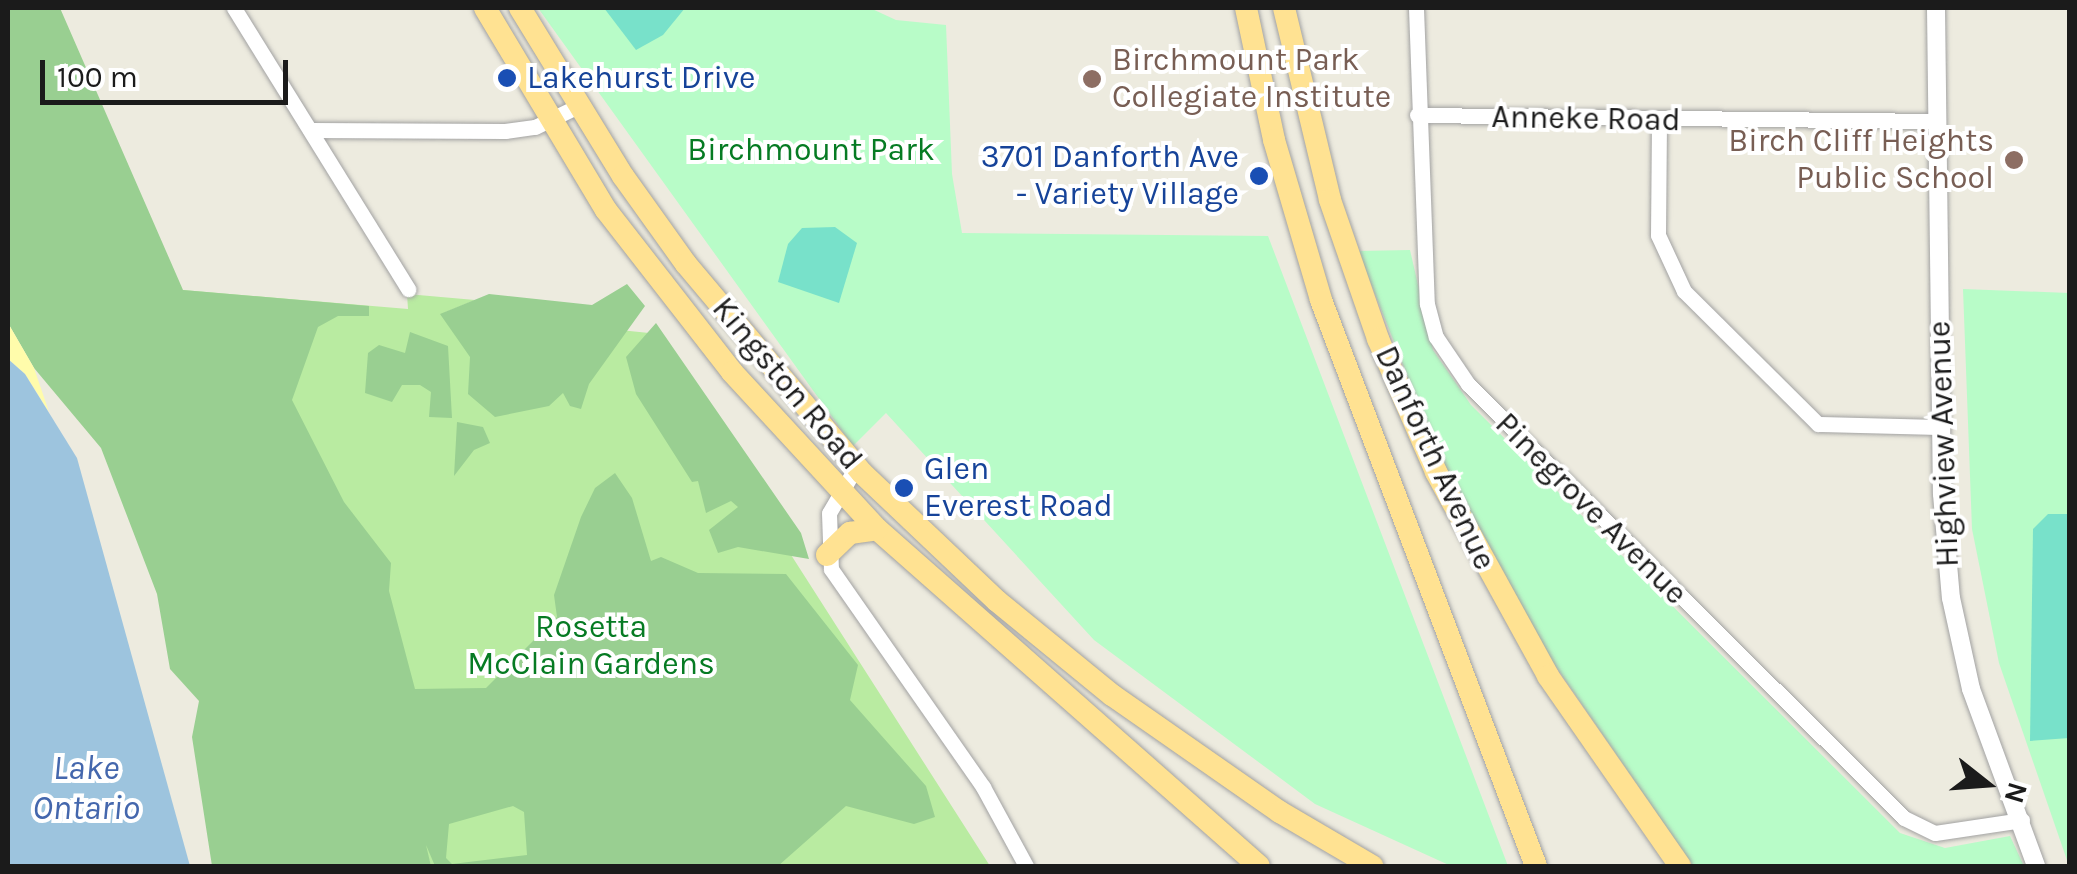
<!DOCTYPE html>
<html>
<head>
<meta charset="utf-8">
<style>
  body { margin:0 }
  #map { position:relative; width:2077px; height:874px; overflow:hidden; background:#edebdf; font-family:Karla,sans-serif }
  div>[style] { position:absolute }
  .grass>* { inset:0; background:#b9eba1 }
  .forest>* { inset:0; background:#99cf91 }
  .sand>* { inset:0; background:#fffcab }
  .park>* { inset:0; background:#b8fcc8 }
  .pitch>* { inset:0; background:#78e1ca }
  .water>* { inset:0; background:#9dc4de }
  .roads { filter:drop-shadow(0 0 2px #a2a2a2) drop-shadow(0 0 2px #a2a2a2) }
  .minor>* { height:15px; margin:-7.5px; padding:0 7.5px; transform-origin:7.5px; border-radius:7.5px; background:#fff }
  .tertiary>* { height:18px; margin:-9px; padding:0 9px; transform-origin:9px; border-radius:9px; background:#fff }
  .primary>* { height:22px; margin:-11px; padding:0 11px; transform-origin:11px; border-radius:11px; background:#ffe292 }
  .dots>* { width:28px; height:28px; translate:-50% -50%; box-sizing:border-box; border:5px solid #fff; border-radius:50% }
  span { translate:-50% -50%; white-space:nowrap; text-align:center; line-height:1.15; -webkit-text-stroke:8px #fff; paint-order:stroke }
  .education-label { font-size:32px; color:#785e54 }
  .left { translate:0 -50%; text-align:left }
  .right { translate:-100% -50%; text-align:right }
  .transit-label { font-size:32px; color:#164399 }
  .street-label { font-size:32px; color:#1b1b1b }
  .park-label { font-size:32px; color:#067b23 }
  .water-label { font-size:35px; color:#4467ad; font-style:italic }
  .frame { position:absolute; inset:0; border:10px solid #1b1b1b; pointer-events:none }
  .north { position:absolute; left:1937px; top:734px; width:100px; height:100px; -webkit-text-stroke:8px #fff; paint-order:stroke; rotate:107deg; font-size:28px; font-weight:700; line-height:40px; text-align:center; color:#1b1b1b }
  .north::after { content:''; display:block; margin:auto; width:35px; height:45px; background:#1b1b1b; clip-path:polygon(50% 0,100% 100%,50% 72%,0 100%) }
  .scale { position:absolute; left:40px; top:60px; width:248px; height:45px; box-sizing:border-box; border:5px solid #1b1b1b; border-top:0; padding-left:12px; font-size:30px; line-height:35px; white-space:nowrap; color:#1b1b1b; -webkit-text-stroke:8px #fff; paint-order:stroke }
</style>
</head>
<body>
<div id="map">
  <div class="grass">
    <i style="clip-path:polygon(183px 290px,408px 309px,407px 294px,475px 300px,446px 312px,649px 333px,990px 866px,431px 866px,348px 600px)"></i>
  </div>
  <div class="forest">
    <i style="clip-path:polygon(evenodd,8px 8px,60px 8px,183px 290px,369px 306px,369px 316px,338px 316px,318px 327px,292px 400px,344px 502px,391px 563px,389px 591px,415px 689px,486px 688px,557px 617px,554px 595px,581px 517px,595px 488px,615px 473px,632px 498px,651px 561px,661px 557px,698px 573px,786px 574px,858px 665px,850px 700px,926px 786px,935px 817px,914px 824px,846px 806px,778px 866px,435px 866px,426px 845px,431px 866px,212px 866px,192px 737px,199px 701px,170px 669px,157px 594px,101px 448px,34px 368px,8px 323px,8px 8px,513px 806px,524px 812px,527px 855px,452px 864px,446px 858px,449px 824px,513px 806px)"></i>
    <i style="clip-path:polygon(627px 284px,645px 306px,589px 384px,581px 409px,570px 406px,563px 393px,549px 406px,495px 417px,468px 394px,470px 357px,440px 314px,489px 294px,592px 305px)"></i>
    <i style="clip-path:polygon(656px 323px,801px 533px,809px 559px,738px 547px,718px 553px,709px 530px,738px 507px,731px 501px,706px 513px,698px 481px,692px 482px,636px 394px,626px 357px)"></i>
    <i style="clip-path:polygon(410px 332px,448px 346px,452px 418px,429px 417px,431px 392px,420px 385px,402px 385px,392px 402px,365px 393px,368px 353px,379px 345px,405px 353px)"></i>
    <i style="clip-path:polygon(457px 422px,483px 427px,490px 443px,474px 450px,454px 476px)"></i>
  </div>
  <div class="sand">
    <i style="clip-path:polygon(8px 323px,34px 368px,49px 412px,25px 374px,8px 359px)"></i>
  </div>
  <div class="park">
    <i style="clip-path:polygon(538px 8px,870px 8px,896px 20px,946px 25px,952px 174px,962px 233px,1268px 236px,1508px 866px,1451px 866px,1315px 804px,1094px 640px,886px 413px,853px 446px)"></i>
    <i style="clip-path:polygon(1410px 250px,1433px 350px,1471px 405px,1900px 833px,1945px 848px,2010px 836px,2024px 866px,1693px 866px,1546px 652px,1438px 453px,1358px 251px)"></i>
    <i style="clip-path:polygon(1963px 289px,2069px 293px,2069px 866px,1999px 663px,1972px 529px)"></i>
  </div>
  <div class="pitch">
    <i style="clip-path:polygon(604px 8px,685px 8px,663px 35px,636px 50px)"></i>
    <i style="clip-path:polygon(835px 227px,857px 243px,839px 303px,778px 282px,788px 244px,802px 228px)"></i>
    <i style="clip-path:polygon(2048px 514px,2069px 514px,2069px 738px,2030px 741px,2033px 529px)"></i>
  </div>
  <div class="water">
    <i style="clip-path:polygon(8px 359px,25px 374px,77px 458px,190px 866px,8px 866px)"></i>
  </div>
  <div class="roads">
    <div class="minor">
      <i style="left:234px;top:8px;width:331px;rotate:58.2deg"></i>
      <i style="left:1416px;top:8px;width:296px;rotate:87.9deg"></i>
      <i style="left:1427px;top:304px;width:34px;rotate:75deg"></i>
      <i style="left:1436px;top:337px;width:57px;rotate:55.8deg"></i>
      <i style="left:1468px;top:384px;width:615px;rotate:44.87deg"></i>
      <i style="left:1904px;top:818px;width:34px;rotate:26deg"></i>
      <i style="left:1935px;top:833px;width:88px;rotate:-8.5deg"></i>
      <i style="left:1417px;top:115px;width:519px;rotate:0.66deg"></i>
      <i style="left:1659px;top:121px;width:114px;rotate:90.5deg"></i>
      <i style="left:1658px;top:235px;width:62px;rotate:65.1deg"></i>
      <i style="left:1684px;top:291px;width:189px;rotate:44.8deg"></i>
      <i style="left:1818px;top:424px;width:123px;rotate:1.4deg"></i>
      <i style="left:310px;top:130px;width:195px;rotate:0.3deg"></i>
      <i style="left:505px;top:131px;width:30px;rotate:-8deg"></i>
      <i style="left:535px;top:127px;width:48px;rotate:-26deg"></i>
      <i style="left:856px;top:467px;width:53px;rotate:120.4deg"></i>
      <i style="left:829px;top:513px;width:56px;rotate:88deg"></i>
      <i style="left:831px;top:569px;width:266px;rotate:55.1deg"></i>
      <i style="left:983px;top:787px;width:90px;rotate:61.4deg"></i>
    </div>
    <div class="tertiary">
      <i style="left:1936px;top:8px;width:486px;rotate:89.3deg"></i>
      <i style="left:1942px;top:494px;width:104px;rotate:85.1deg"></i>
      <i style="left:1951px;top:598px;width:93px;rotate:77.6deg"></i>
      <i style="left:1971px;top:689px;width:189px;rotate:69.8deg"></i>
    </div>
    <div class="primary">
      <i style="left:485px;top:8px;width:235px;rotate:59.1deg"></i>
      <i style="left:606px;top:210px;width:205px;rotate:52.1deg"></i>
      <i style="left:732px;top:372px;width:214px;rotate:47.3deg"></i>
      <i style="left:877px;top:529px;width:509px;rotate:41.42deg"></i>
      <i style="left:520px;top:8px;width:197px;rotate:58.5deg"></i>
      <i style="left:623px;top:176px;width:108px;rotate:54.4deg"></i>
      <i style="left:686px;top:264px;width:273px;rotate:49.9deg"></i>
      <i style="left:862px;top:473px;width:186px;rotate:43.5deg"></i>
      <i style="left:997px;top:601px;width:149px;rotate:39.3deg"></i>
      <i style="left:1112px;top:695px;width:205px;rotate:34.9deg"></i>
      <i style="left:1280px;top:812px;width:107px;rotate:30.4deg"></i>
      <i style="left:1246px;top:8px;width:135px;rotate:78deg"></i>
      <i style="left:1274px;top:140px;width:167px;rotate:73.6deg"></i>
      <i style="left:1321px;top:300px;width:605px;rotate:69.2deg"></i>
      <i style="left:1284px;top:8px;width:197px;rotate:76.5deg"></i>
      <i style="left:1330px;top:200px;width:147px;rotate:70.9deg"></i>
      <i style="left:1378px;top:339px;width:145px;rotate:66.4deg"></i>
      <i style="left:1436px;top:472px;width:233px;rotate:61.2deg"></i>
      <i style="left:1548px;top:676px;width:231px;rotate:55.2deg"></i>
      <i style="left:827px;top:555px;width:32px;rotate:-44deg"></i>
      <i style="left:850px;top:533px;width:27px;rotate:-8deg"></i>
    </div>
  </div>
  <div class="dots">
    <i style="left:507px;top:78px;background:#1a4fb4"></i>
    <i style="left:1092px;top:79px;background:#8d6e63"></i>
    <i style="left:2014px;top:160px;background:#8d6e63"></i>
    <i style="left:1259px;top:176px;background:#1a4fb4"></i>
    <i style="left:904px;top:488px;background:#1a4fb4"></i>
  </div>
  <div class="education-label">
    <span class="left" style="left:1112px;top:79px">Birchmount Park<br>Collegiate Institute</span>
    <span class="right" style="left:1994px;top:160px">Birch Cliff Heights<br>Public School</span>
  </div>
  <div class="transit-label">
    <span class="left" style="left:527px;top:78px">Lakehurst Drive</span>
    <span class="right" style="left:1239px;top:176px">3701 Danforth Ave<br>- Variety Village</span>
    <span class="left" style="left:924px;top:488px">Glen<br>Everest Road</span>
  </div>
  <div class="street-label">
    <span style="left:1586px;top:119px;rotate:1deg">Anneke Road</span>
    <span style="left:787px;top:384px;rotate:50deg">Kingston Road</span>
    <span style="left:1944px;top:444px;rotate:-92deg">Highview Avenue</span>
    <span style="left:1435px;top:458px;rotate:65deg">Danforth Avenue</span>
    <span style="left:1591px;top:509px;rotate:45deg">Pinegrove Avenue</span>
  </div>
  <div class="park-label">
    <span style="left:811px;top:150px">Birchmount Park</span>
    <span style="left:591px;top:646px">Rosetta<br>McClain Gardens</span>
  </div>
  <div class="water-label">
    <span style="left:86px;top:788px">Lake<br>Ontario</span>
  </div>
  <div class="frame"></div>
  <div class="north">N</div>
  <div class="scale">100 m</div>
</div>
</body>
</html>
